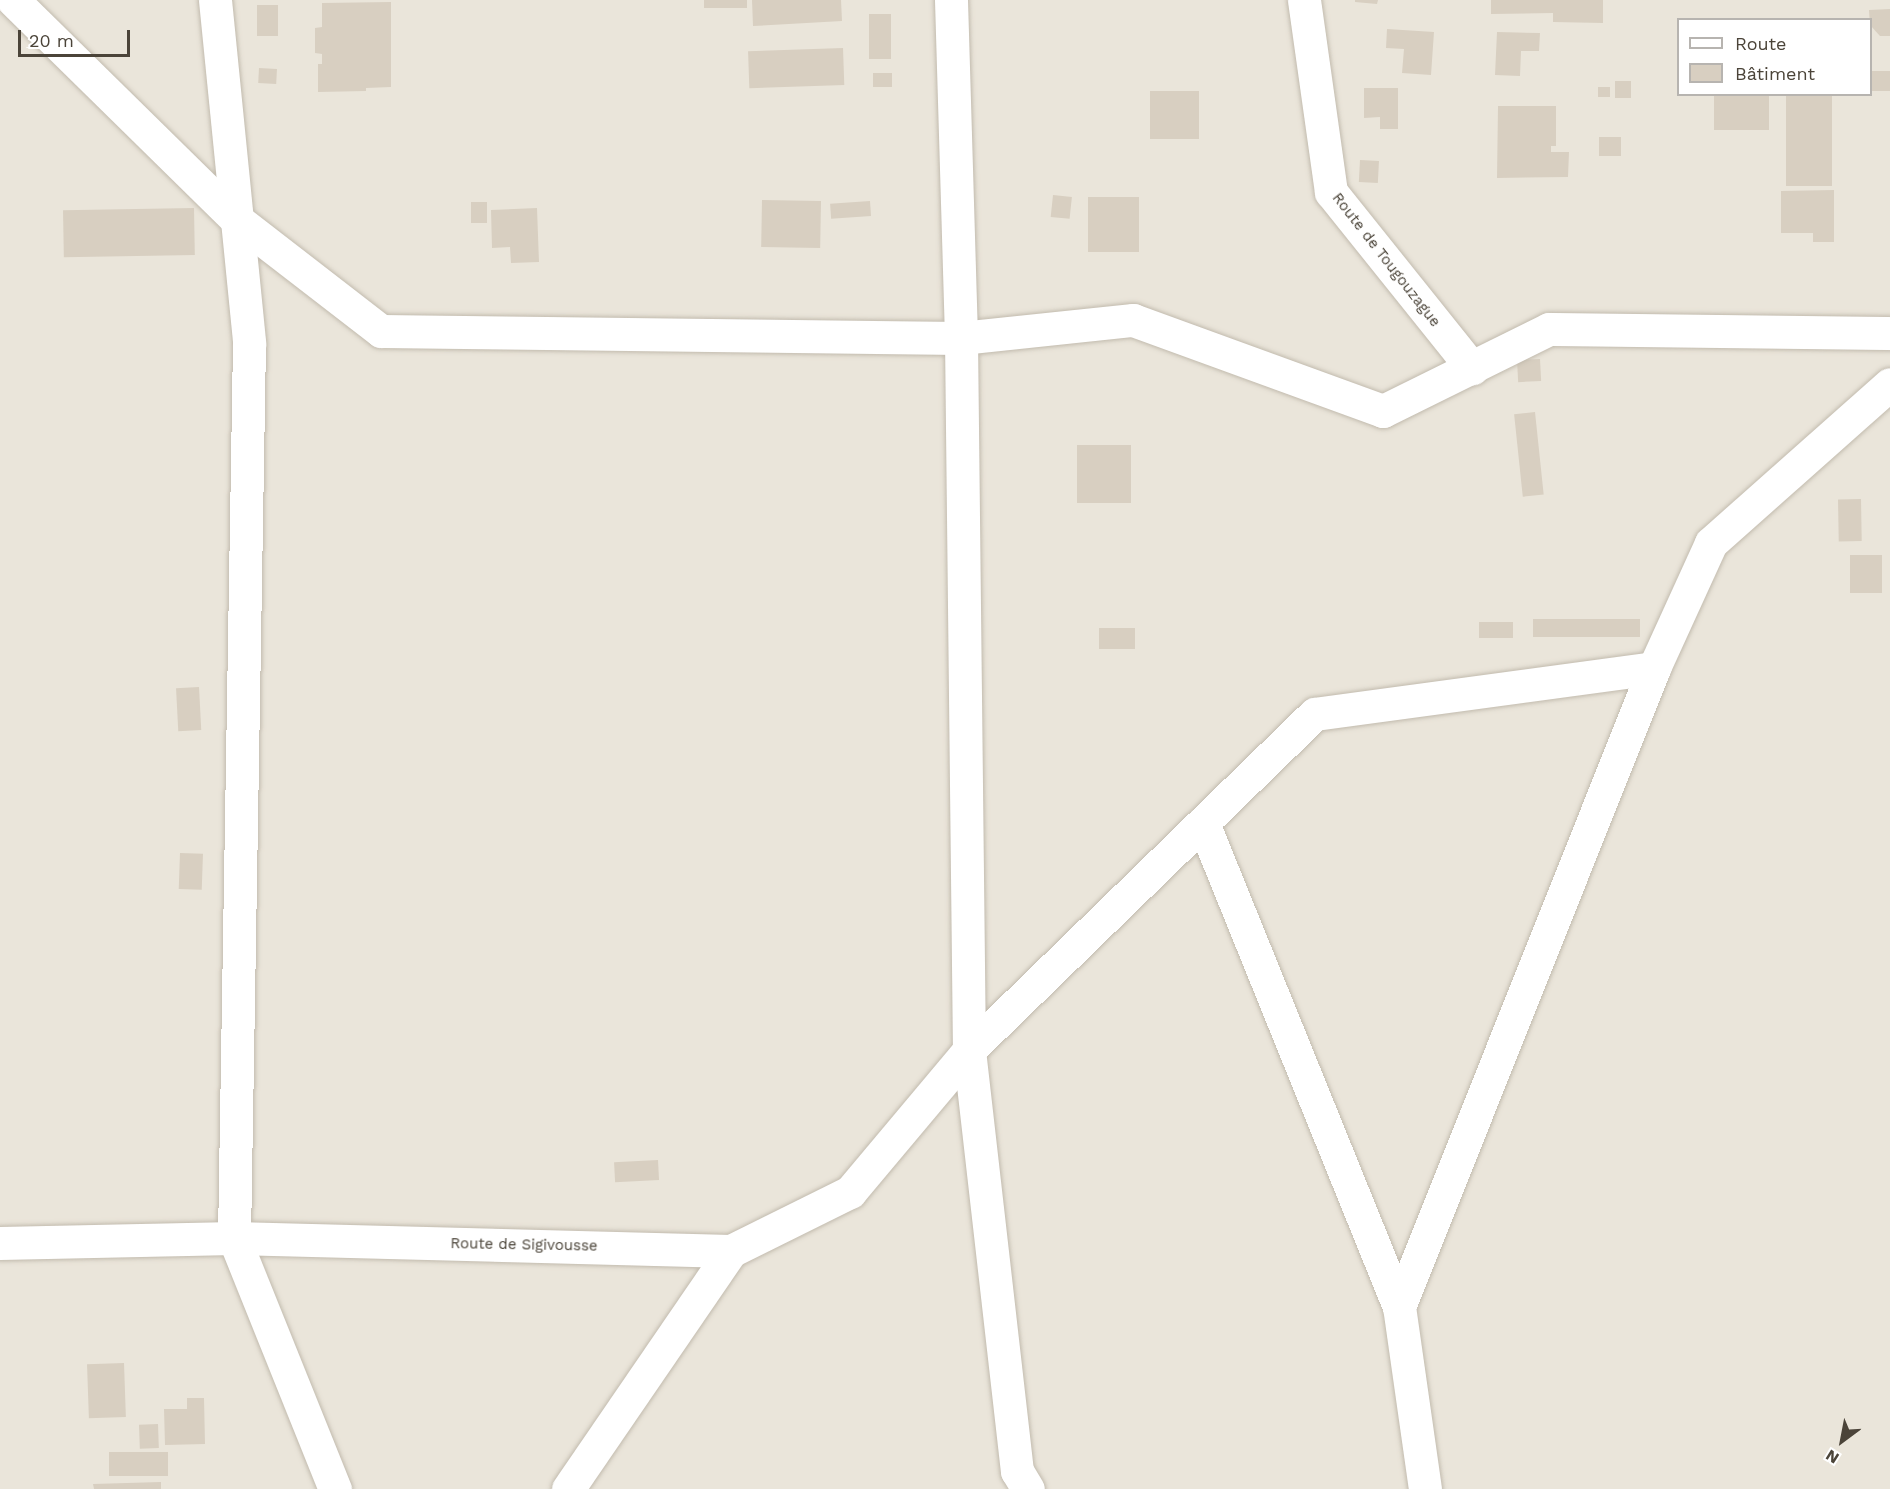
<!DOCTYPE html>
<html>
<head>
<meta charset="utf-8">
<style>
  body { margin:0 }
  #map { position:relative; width:1890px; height:1489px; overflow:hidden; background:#f6f3ec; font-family:"Work Sans",sans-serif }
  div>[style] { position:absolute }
  .residential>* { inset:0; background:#eae5da }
  .building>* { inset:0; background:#d8cfc1; transform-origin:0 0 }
  .roads { filter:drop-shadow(0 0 2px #c2bbae) drop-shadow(0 0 2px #c2bbae) }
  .minor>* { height:33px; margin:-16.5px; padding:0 16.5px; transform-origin:16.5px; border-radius:16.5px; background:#fff }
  span { translate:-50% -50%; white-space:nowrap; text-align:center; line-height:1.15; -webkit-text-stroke:6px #fff; paint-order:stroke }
  .street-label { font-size:15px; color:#4b4439 }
  .legend { position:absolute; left:1677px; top:18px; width:195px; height:78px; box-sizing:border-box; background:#fff; border:2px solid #b7b4b0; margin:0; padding:8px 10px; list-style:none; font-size:18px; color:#4b4439 }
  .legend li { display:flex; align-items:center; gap:12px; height:30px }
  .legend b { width:30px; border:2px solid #b7b4b0 }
  .north { position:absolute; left:1812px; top:1411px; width:60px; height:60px; -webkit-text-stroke:4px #fff; paint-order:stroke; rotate:212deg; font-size:16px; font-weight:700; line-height:24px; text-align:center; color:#4b4439 }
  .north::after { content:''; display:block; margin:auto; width:21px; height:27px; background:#4b4439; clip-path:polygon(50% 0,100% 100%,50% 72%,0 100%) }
  .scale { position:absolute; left:18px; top:30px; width:112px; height:27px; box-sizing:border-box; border:3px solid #4b4439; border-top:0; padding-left:8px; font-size:18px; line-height:21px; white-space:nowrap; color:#4b4439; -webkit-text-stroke:4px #fff; paint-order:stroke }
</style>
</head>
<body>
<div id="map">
  <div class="residential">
    <i style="clip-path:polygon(evenodd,0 0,1890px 0,1890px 1489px,0 1489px,0 0,1678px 20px,1870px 20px,1870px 94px,1678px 94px,1678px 20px)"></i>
  </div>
  <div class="building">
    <i style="left:704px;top:0;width:43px;height:8px"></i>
    <i style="clip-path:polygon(752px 0,841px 0,842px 21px,753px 26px)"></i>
    <i style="clip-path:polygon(1355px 0,1378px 0,1377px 4px,1355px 2px)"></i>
    <i style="clip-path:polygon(1491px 0,1603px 0,1603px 23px,1553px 22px,1553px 13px,1491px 14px)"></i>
    <i style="clip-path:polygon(391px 2px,391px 87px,366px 88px,366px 91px,318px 92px,318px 64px,322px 64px,322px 54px,315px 53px,315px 28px,322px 27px,322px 3px)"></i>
    <i style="left:257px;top:5px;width:21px;height:31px"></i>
    <i style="clip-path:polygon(1890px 9px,1890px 36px,1880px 36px,1870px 25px,1869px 10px)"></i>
    <i style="left:869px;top:14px;width:22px;height:45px"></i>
    <i style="clip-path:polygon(1387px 29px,1434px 32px,1431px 75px,1402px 73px,1404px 49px,1386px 48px)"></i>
    <i style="clip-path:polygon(1497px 32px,1540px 33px,1539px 51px,1521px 51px,1520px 76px,1495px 75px)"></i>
    <i style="left:843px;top:48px;width:37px;height:95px;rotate:88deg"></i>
    <i style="left:259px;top:68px;width:18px;height:15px;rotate:3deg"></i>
    <i style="left:1870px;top:71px;width:20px;height:20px"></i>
    <i style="left:873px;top:73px;width:19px;height:14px"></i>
    <i style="left:1615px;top:81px;width:16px;height:17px"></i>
    <i style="left:1610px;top:87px;width:10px;height:12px;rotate:90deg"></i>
    <i style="clip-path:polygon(1364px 88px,1398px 88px,1398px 129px,1380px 129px,1380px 117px,1364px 118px)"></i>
    <i style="left:1199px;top:91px;width:48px;height:49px;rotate:90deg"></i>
    <i style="left:1714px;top:94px;width:55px;height:36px"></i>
    <i style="left:1786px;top:94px;width:46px;height:92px"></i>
    <i style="clip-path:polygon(1498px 106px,1556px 106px,1556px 146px,1551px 146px,1551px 152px,1569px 152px,1568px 177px,1497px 178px)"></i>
    <i style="left:1621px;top:137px;width:19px;height:22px;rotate:90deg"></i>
    <i style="left:1360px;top:160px;width:19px;height:22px;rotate:3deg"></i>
    <i style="clip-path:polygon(1834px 190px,1834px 242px,1813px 242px,1813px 233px,1781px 233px,1781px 191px)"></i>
    <i style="left:1053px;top:195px;width:19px;height:22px;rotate:6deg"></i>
    <i style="left:1088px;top:197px;width:51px;height:55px"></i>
    <i style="left:762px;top:200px;width:59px;height:47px;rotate:1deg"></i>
    <i style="left:870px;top:201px;width:15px;height:40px;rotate:86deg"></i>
    <i style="left:471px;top:202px;width:16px;height:21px"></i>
    <i style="left:194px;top:208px;width:47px;height:131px;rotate:89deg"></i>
    <i style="clip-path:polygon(537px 208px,539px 262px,511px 263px,510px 247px,492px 248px,491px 210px)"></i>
    <i style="left:1540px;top:359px;width:22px;height:23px;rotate:87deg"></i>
    <i style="left:1535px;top:412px;width:83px;height:21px;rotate:84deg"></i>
    <i style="left:1077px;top:445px;width:54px;height:58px"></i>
    <i style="left:1861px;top:499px;width:42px;height:23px;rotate:89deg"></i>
    <i style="left:1882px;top:555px;width:38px;height:32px;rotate:90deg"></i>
    <i style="left:1640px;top:619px;width:18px;height:107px;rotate:90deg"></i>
    <i style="left:1479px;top:622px;width:34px;height:16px"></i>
    <i style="left:1135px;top:628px;width:21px;height:36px;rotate:90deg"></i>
    <i style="left:199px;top:687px;width:43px;height:23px;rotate:87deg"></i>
    <i style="left:180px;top:853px;width:23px;height:36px;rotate:2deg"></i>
    <i style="left:658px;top:1160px;width:20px;height:44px;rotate:87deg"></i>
    <i style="left:124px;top:1363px;width:54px;height:37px;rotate:88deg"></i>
    <i style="clip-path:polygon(187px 1398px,204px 1398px,205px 1444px,165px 1445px,164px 1409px,187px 1409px)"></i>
    <i style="left:158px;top:1424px;width:24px;height:19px;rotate:88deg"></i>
    <i style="left:168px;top:1452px;width:24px;height:59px;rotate:90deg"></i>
    <i style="clip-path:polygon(161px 1482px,161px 1489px,94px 1489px,93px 1484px)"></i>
  </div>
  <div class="roads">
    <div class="minor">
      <i style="left:13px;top:0;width:313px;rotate:44.5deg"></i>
      <i style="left:236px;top:219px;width:183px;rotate:37.7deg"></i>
      <i style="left:381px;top:331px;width:580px;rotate:0.69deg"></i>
      <i style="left:961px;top:338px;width:173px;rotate:-6deg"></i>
      <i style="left:1133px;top:320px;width:266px;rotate:20deg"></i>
      <i style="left:1383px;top:411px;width:185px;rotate:-26.3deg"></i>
      <i style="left:1549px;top:329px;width:341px;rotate:0.7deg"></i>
      <i style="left:215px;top:0;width:345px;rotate:84.3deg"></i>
      <i style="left:249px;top:343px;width:895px;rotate:90.96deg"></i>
      <i style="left:234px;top:1238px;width:271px;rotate:68.1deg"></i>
      <i style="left:951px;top:0;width:338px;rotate:88.3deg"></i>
      <i style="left:961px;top:338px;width:712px;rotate:89.36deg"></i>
      <i style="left:969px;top:1050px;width:424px;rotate:83.5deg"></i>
      <i style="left:1017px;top:1471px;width:21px;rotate:59deg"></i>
      <i style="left:1304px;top:0;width:194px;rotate:82deg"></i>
      <i style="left:1331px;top:192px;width:226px;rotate:51.3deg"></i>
      <i style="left:1203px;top:823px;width:522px;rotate:67.95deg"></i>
      <i style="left:0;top:1243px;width:234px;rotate:-1.2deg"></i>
      <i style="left:234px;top:1238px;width:497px;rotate:1.5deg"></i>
      <i style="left:731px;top:1251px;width:133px;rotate:-26.4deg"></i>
      <i style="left:850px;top:1192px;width:185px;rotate:-50deg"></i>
      <i style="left:969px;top:1050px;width:482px;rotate:-44.2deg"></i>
      <i style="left:1315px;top:714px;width:342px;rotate:-7.7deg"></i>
      <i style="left:1654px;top:668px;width:137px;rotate:-65.5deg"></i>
      <i style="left:1711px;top:543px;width:239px;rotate:-41.6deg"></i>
      <i style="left:568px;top:1489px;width:288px;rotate:-55.6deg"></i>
      <i style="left:1425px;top:1489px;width:184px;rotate:-98.1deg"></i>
      <i style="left:1399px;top:1307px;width:688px;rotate:-68.24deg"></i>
    </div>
  </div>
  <div class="street-label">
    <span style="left:1386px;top:260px;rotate:52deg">Route de Tougouzague</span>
    <span style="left:524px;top:1245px;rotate:1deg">Route de Sigivousse</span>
  </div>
  <ul class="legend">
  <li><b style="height:8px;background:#fff"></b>Route</li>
  <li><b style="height:16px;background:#d8cfc1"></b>Bâtiment</li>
  </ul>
  <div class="north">N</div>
  <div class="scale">20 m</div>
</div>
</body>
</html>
